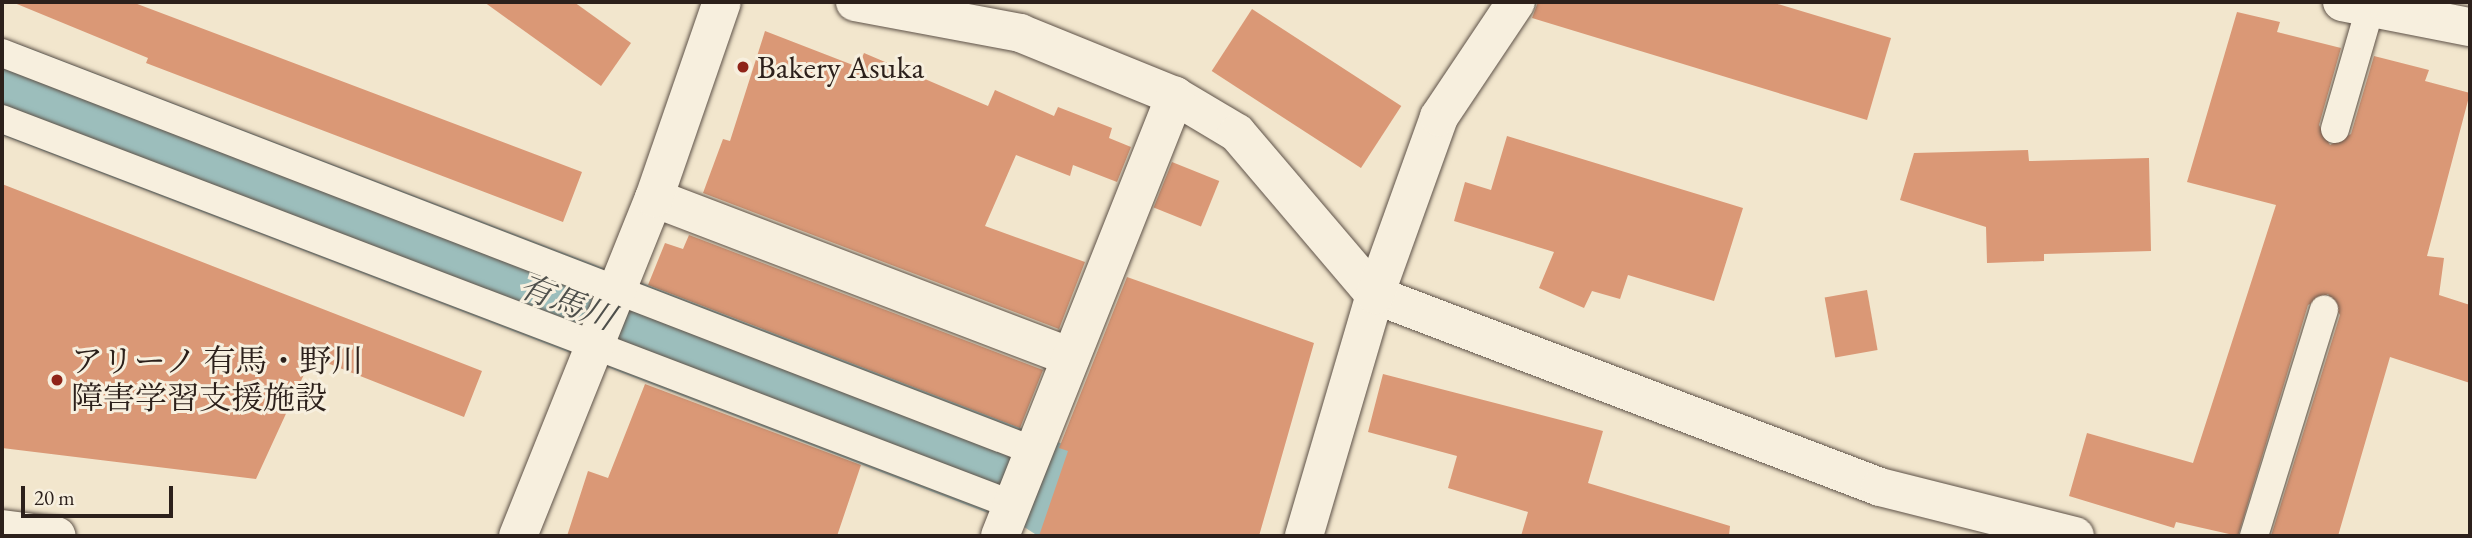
<!DOCTYPE html>
<html>
<head>
<meta charset="utf-8">
<style>
  body { margin:0 }
  #map { position:relative; width:2472px; height:538px; overflow:hidden; background:#f2e6cd; font-family:"EB Garamond","Noto Serif JP",serif }
  div>[style] { position:absolute }
  .river>* { height:91px; margin:-45.5px; padding:0 45.5px; transform-origin:45.5px; border-radius:45.5px; background:#9cbebc }
  .building>* { inset:0; background:#da9876; transform-origin:0 0 }
  .roads { filter:drop-shadow(0 0 2px #5e5248) drop-shadow(0 0 2px #5e5248) }
  .lane>* { height:28px; margin:-14px; padding:0 14px; transform-origin:14px; border-radius:14px; background:#f7efde }
  .street>* { height:38px; margin:-19px; padding:0 19px; transform-origin:19px; border-radius:19px; background:#f7efde }
  .secondary>* { height:38px; margin:-19px; padding:0 19px; transform-origin:19px; border-radius:19px; background:#f7efde }
  .dots>* { width:19px; height:19px; translate:-50% -50%; box-sizing:border-box; border:4px solid #f7efde; border-radius:50% }
  span { translate:-50% -50%; white-space:nowrap; text-align:center; line-height:1.15; -webkit-text-stroke:6px #f7efde; paint-order:stroke }
  .poi-label { font-size:32px; color:#2c201b }
  .left { translate:0 -50%; text-align:left }
  .water-label { font-size:33px; color:#4e4f4b; font-style:italic }
  .frame { position:absolute; inset:0; border:4px solid #2c201b; pointer-events:none }
  .scale { position:absolute; left:21px; top:486px; width:152px; height:32px; box-sizing:border-box; border:4px solid #2c201b; border-top:0; padding-left:9px; font-size:21px; line-height:24px; white-space:nowrap; color:#2c201b; -webkit-text-stroke:5px #f7efde; paint-order:stroke }
</style>
</head>
<body>
<div id="map">
  <div class="river">
    <i style="left:2px;top:86px;width:1115px;rotate:20.97deg"></i>
    <i style="left:1043px;top:485px;width:95px;rotate:32.5deg"></i>
  </div>
  <div class="building">
    <i style="clip-path:polygon(12px 2px,132px 2px,582px 172px,563px 222px,146px 63px,148px 58px)"></i>
    <i style="clip-path:polygon(484px 2px,574px 2px,631px 43px,601px 86px)"></i>
    <i style="clip-path:polygon(1538px 2px,1771px 2px,1891px 38px,1867px 120px,1532px 18px)"></i>
    <i style="left:1252px;top:9px;width:178px;height:74px;rotate:33deg"></i>
    <i style="clip-path:polygon(2237px 12px,2280px 22px,2277px 32px,2341px 48px,2319px 125px,2330px 145px,2351px 134px,2374px 56px,2429px 70px,2425px 81px,2470px 93px,2427px 256px,2444px 258px,2439px 295px,2470px 305px,2470px 383px,2390px 357px,2338px 536px,2271px 536px,2340px 315px,2328px 294px,2308px 305px,2238px 536px,2176px 522px,2174px 528px,2069px 496px,2087px 433px,2193px 463px,2276px 205px,2187px 182px)"></i>
    <i style="clip-path:polygon(765px 31px,858px 67px,864px 53px,988px 106px,995px 90px,1054px 116px,1058px 107px,1112px 128px,1109px 138px,1131px 147px,1117px 182px,1073px 165px,1070px 176px,1016px 155px,985px 226px,1085px 262px,1059px 329px,703px 193px,723px 139px,730px 141px)"></i>
    <i style="clip-path:polygon(1507px 136px,1743px 208px,1714px 301px,1628px 275px,1620px 299px,1592px 291px,1584px 308px,1539px 288px,1554px 252px,1454px 221px,1465px 182px,1491px 190px)"></i>
    <i style="clip-path:polygon(2028px 150px,2029px 161px,2149px 158px,2151px 251px,2044px 254px,2044px 261px,1987px 263px,1986px 227px,1900px 200px,1914px 153px)"></i>
    <i style="left:1172px;top:162px;width:51px;height:49px;rotate:22deg"></i>
    <i style="clip-path:polygon(2px 184px,482px 371px,464px 417px,312px 357px,256px 479px,2px 448px)"></i>
    <i style="clip-path:polygon(689px 235px,1043px 370px,1020px 428px,648px 285px,665px 243px,683px 249px)"></i>
    <i style="clip-path:polygon(1127px 277px,1314px 343px,1259px 536px,1039px 536px,1068px 451px,1059px 448px)"></i>
    <i style="left:1867px;top:290px;width:61px;height:43px;rotate:80deg"></i>
    <i style="clip-path:polygon(1383px 374px,1603px 431px,1588px 483px,1730px 526px,1729px 536px,1521px 536px,1528px 512px,1448px 488px,1457px 456px,1368px 432px)"></i>
    <i style="clip-path:polygon(645px 384px,861px 465px,837px 536px,567px 536px,588px 471px,608px 478px)"></i>
  </div>
  <div class="roads">
    <div class="lane">
      <i style="left:2px;top:53px;width:1106px;rotate:21.09deg"></i>
      <i style="left:2px;top:119px;width:1082px;rotate:20.9deg"></i>
      <i style="left:2335px;top:129px;width:132px;rotate:-73.8deg"></i>
      <i style="left:2254px;top:536px;width:237px;rotate:-72.8deg"></i>
    </div>
    <div class="street">
      <i style="left:855px;top:2px;width:168px;rotate:10.6deg"></i>
      <i style="left:1020px;top:33px;width:167px;rotate:22.1deg"></i>
      <i style="left:1175px;top:96px;width:72px;rotate:30.8deg"></i>
      <i style="left:1237px;top:133px;width:213px;rotate:49.6deg"></i>
      <i style="left:1375px;top:295px;width:540px;rotate:20.82deg"></i>
      <i style="left:1880px;top:487px;width:201px;rotate:14.1deg"></i>
      <i style="left:2342px;top:2px;width:130px;rotate:11.1deg"></i>
      <i style="left:654px;top:198px;width:446px;rotate:20.9deg"></i>
      <i style="left:518px;top:536px;width:364px;rotate:-68.1deg"></i>
      <i style="left:654px;top:198px;width:207px;rotate:-70.9deg"></i>
      <i style="left:1000px;top:536px;width:474px;rotate:-68.3deg"></i>
      <i style="left:1304px;top:536px;width:251px;rotate:-73.6deg"></i>
      <i style="left:1375px;top:295px;width:189px;rotate:-70.2deg"></i>
      <i style="left:1439px;top:117px;width:138px;rotate:-56.2deg"></i>
    </div>
    <div class="secondary">
      <i style="left:2px;top:529px;width:55px;rotate:7.3deg"></i>
    </div>
  </div>
  <div class="dots">
    <i style="left:743px;top:67px;background:#8f2418"></i>
    <i style="left:57px;top:380px;background:#8f2418"></i>
  </div>
  <div class="poi-label">
    <span class="left" style="left:757px;top:67px">Bakery Asuka</span>
    <span class="left" style="left:71px;top:380px">アリーノ 有馬・野川<br>障害学習支援施設</span>
  </div>
  <div class="water-label">
    <span style="left:567px;top:302px;rotate:21deg">有馬川</span>
  </div>
  <div class="frame"></div>
  <div class="scale">20 m</div>
</div>
</body>
</html>
